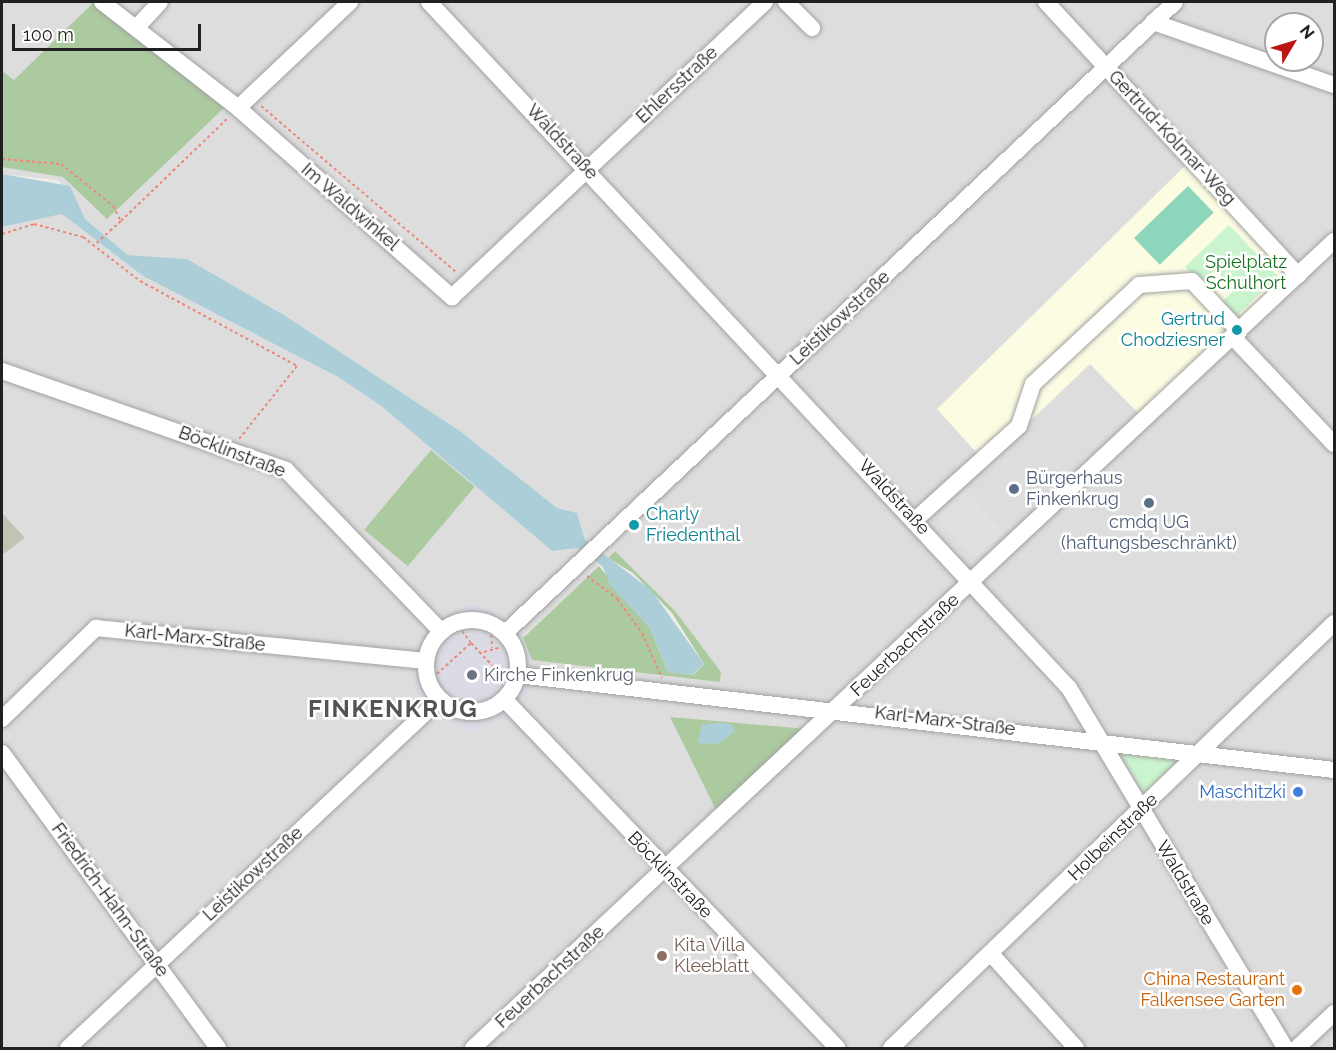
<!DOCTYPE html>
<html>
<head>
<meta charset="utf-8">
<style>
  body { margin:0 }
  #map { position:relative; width:1336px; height:1050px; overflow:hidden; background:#efede7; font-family:Raleway,sans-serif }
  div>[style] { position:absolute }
  .residential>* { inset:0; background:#dedddd }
  .education>* { inset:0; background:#fcfce3 }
  .construction>* { inset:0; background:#c3c3b3 }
  .forest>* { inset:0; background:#accaa0; transform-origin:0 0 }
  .park>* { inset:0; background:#c9f4cd }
  .pitch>* { inset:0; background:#8dd6bb; transform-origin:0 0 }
  .parking>* { inset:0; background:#e0e0e0; transform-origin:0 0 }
  .plaza>* { inset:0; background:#dbdbe5 }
  .water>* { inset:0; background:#acced8 }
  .path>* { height:2px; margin-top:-1px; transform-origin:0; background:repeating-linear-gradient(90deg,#ec887b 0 3px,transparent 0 6px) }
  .roads { filter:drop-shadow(0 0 2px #a1a1a1) drop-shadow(0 0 2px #a1a1a1) }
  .minor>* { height:16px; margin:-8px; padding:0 8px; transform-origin:8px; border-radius:8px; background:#fff }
  .minor>.ring { margin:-8px; padding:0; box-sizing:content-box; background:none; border:16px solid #fff; border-radius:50% }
  .dots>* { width:16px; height:16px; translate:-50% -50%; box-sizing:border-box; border:3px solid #fff; border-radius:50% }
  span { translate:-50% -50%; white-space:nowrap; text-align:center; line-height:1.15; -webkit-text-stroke:5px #fff; paint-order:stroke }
  .street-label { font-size:18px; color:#202020 }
  .park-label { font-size:18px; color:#177420 }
  .culture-label { font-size:18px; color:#0d838f }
  .right { translate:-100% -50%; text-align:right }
  .left { translate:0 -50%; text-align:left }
  .service-label { font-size:18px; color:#4e5e75 }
  .worship-label { font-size:18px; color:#5b616d }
  .shop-label { font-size:18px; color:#366cbe }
  .education-label { font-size:18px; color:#785e54 }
  .food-label { font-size:18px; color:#c56008 }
  .district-label { font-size:24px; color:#535353; font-weight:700; letter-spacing:1.5px }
  .frame { position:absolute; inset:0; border:3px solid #202020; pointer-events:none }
  .north { position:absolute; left:1264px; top:12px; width:60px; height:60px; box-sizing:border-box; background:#fff; border:2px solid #a6a6a6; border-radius:50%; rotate:52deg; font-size:16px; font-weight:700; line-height:24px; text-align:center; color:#202020 }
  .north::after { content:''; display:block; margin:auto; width:21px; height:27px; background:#bb1614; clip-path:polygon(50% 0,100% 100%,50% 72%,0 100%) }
  .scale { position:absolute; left:12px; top:24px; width:189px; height:27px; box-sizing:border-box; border:3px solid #202020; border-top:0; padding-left:8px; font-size:18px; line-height:21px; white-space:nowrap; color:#202020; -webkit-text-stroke:4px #fff; paint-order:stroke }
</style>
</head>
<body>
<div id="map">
  <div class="residential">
    <i style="clip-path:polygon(evenodd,2px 2px,1334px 2px,1334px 1048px,2px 1048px,2px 227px,62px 214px,143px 276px,338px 377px,380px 405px,552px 551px,578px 548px,599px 566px,523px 637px,720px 682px,721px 672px,676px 612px,615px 551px,608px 558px,585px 540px,577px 513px,557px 508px,460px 431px,284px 315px,187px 259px,128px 255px,85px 219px,58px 180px,2px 174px,2px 167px,63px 176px,13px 81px,2px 71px,2px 2px,1276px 24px,1312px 24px,1312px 60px,1276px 60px,1276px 24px)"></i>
  </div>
  <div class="education">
    <i style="clip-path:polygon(1190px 161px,1296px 274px,1140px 415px,1090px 364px,986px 463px,937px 409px)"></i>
  </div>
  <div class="construction">
    <i style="clip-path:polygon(2px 513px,25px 538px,2px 555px)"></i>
  </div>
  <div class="forest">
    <i style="clip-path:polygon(93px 3px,224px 108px,107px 219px,63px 177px,2px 167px,2px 71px,14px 80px)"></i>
    <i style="left:431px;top:450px;width:57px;height:104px;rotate:40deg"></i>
    <i style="clip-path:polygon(615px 551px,676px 612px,721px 672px,720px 682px,532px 660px,523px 638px,599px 566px,650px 628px,668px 672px,693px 675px,704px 664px,672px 613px,633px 573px,608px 558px)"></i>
    <i style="clip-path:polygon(670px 717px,808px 729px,716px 810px)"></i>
  </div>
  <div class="park">
    <i style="clip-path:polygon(1229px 225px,1278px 276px,1234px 318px,1220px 304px,1234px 290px,1215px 270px,1201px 284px,1185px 267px)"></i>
    <i style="clip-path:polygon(1118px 752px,1182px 761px,1144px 793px)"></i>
  </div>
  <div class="pitch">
    <i style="left:1188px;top:186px;width:37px;height:75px;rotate:46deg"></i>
  </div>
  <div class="parking">
    <i style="left:964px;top:489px;width:59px;height:39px;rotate:47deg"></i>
  </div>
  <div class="plaza">
    <i style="clip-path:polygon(475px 604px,503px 618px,523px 638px,532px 660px,531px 688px,503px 718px,471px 732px,439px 717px,420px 697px,412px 675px,415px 647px,423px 634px,444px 615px)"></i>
  </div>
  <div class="water">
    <i style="clip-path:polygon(2px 174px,70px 186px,85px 219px,128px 255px,187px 259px,284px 315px,460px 431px,557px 508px,577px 513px,585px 540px,651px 590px,704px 664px,692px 675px,668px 672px,650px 628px,610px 585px,603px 567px,578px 548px,552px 551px,380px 405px,338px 377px,143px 276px,62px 214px,2px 227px)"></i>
    <i style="clip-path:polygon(720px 723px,732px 724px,734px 732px,718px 744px,698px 743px,702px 725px)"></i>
  </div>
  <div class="path">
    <i style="left:261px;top:106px;width:257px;rotate:40.4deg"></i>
    <i style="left:2px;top:159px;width:59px;rotate:4.8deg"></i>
    <i style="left:61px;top:164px;width:67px;rotate:38.9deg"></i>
    <i style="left:113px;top:206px;width:17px;rotate:62deg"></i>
    <i style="left:121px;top:221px;width:36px;rotate:138deg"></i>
    <i style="left:121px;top:221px;width:147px;rotate:-43.9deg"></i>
    <i style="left:2px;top:234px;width:34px;rotate:-17deg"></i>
    <i style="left:34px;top:224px;width:51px;rotate:14.9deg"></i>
    <i style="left:83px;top:237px;width:72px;rotate:37.7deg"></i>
    <i style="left:140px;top:281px;width:179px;rotate:28.4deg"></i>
    <i style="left:297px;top:366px;width:93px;rotate:128.5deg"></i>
    <i style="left:587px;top:576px;width:38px;rotate:37deg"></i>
    <i style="left:617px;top:599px;width:42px;rotate:53.7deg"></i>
    <i style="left:642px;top:633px;width:49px;rotate:66deg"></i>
    <i style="left:490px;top:623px;width:25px;rotate:85deg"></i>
    <i style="left:471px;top:643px;width:47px;rotate:46.7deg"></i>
    <i style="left:484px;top:652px;width:18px;rotate:-16deg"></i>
    <i style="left:428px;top:682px;width:58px;rotate:-42.2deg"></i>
    <i style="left:471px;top:643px;width:26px;rotate:-126deg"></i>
  </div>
  <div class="roads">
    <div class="minor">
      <i style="left:102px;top:2px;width:172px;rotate:37.9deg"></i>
      <i style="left:238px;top:108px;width:286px;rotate:41.5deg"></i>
      <i style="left:452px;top:297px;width:430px;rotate:-43.3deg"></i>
      <i style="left:429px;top:2px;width:938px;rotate:46.99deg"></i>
      <i style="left:1069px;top:688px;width:420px;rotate:59deg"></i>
      <i style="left:786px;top:2px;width:37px;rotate:45deg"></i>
      <i style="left:1046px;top:2px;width:372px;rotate:47.3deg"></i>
      <i style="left:1153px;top:22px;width:192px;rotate:19.2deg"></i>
      <i style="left:136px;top:28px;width:35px;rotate:-47deg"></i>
      <i style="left:238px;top:108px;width:154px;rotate:-43.4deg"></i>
      <i style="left:1233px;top:337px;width:147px;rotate:46.7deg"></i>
      <i style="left:2px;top:371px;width:301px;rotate:19.2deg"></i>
      <i style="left:286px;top:470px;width:223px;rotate:46.1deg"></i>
      <i style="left:915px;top:520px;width:140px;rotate:-42.1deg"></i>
      <i style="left:1019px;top:426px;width:44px;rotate:-71.6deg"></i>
      <i style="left:1033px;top:384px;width:145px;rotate:-43deg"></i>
      <i style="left:1139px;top:285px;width:53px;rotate:-4.3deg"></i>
      <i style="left:1192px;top:281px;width:69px;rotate:46.8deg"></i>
      <i class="ring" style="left:426px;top:620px;width:76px;height:76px"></i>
      <i style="left:505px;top:633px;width:920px;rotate:-43.28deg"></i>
      <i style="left:518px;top:675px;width:822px;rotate:6.64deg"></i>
      <i style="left:505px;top:700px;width:481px;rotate:46.3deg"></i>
      <i style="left:2px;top:719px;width:131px;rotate:-44.1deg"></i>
      <i style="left:96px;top:628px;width:331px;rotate:5.7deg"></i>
      <i style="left:2px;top:753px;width:366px;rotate:53.8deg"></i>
      <i style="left:992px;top:955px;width:125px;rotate:47.9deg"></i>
      <i style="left:68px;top:1048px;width:509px;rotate:-43.17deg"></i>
      <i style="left:473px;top:1048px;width:1180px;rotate:-43.15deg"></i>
      <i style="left:891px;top:1048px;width:614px;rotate:-43.81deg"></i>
      <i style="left:1297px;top:1048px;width:51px;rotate:-43.4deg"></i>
    </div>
  </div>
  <div class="dots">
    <i style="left:1237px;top:330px;background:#0f9aa8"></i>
    <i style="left:1014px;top:489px;background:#5c6f8a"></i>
    <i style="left:1149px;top:503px;background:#5c6f8a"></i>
    <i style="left:634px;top:525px;background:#0f9aa8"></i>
    <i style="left:472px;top:675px;background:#6b7280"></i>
    <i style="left:1298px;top:792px;background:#3f7fe0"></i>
    <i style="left:662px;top:956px;background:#8d6e63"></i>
    <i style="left:1297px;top:990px;background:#e8710a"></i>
  </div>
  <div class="street-label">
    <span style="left:677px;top:85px;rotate:-43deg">Ehlersstraße</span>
    <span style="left:1172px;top:138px;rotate:47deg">Gertrud-Kolmar-Weg</span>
    <span style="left:562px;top:142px;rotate:47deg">Waldstraße</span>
    <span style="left:350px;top:207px;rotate:41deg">Im Waldwinkel</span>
    <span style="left:840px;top:318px;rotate:-43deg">Leistikowstraße</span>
    <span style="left:232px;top:452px;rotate:21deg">Böcklinstraße</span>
    <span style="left:894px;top:497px;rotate:47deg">Waldstraße</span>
    <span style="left:195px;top:638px;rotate:6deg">Karl-Marx-Straße</span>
    <span style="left:905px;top:645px;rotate:-43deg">Feuerbachstraße</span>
    <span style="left:945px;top:721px;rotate:7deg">Karl-Marx-Straße</span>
    <span style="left:1113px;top:837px;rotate:-44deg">Holbeinstraße</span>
    <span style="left:253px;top:874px;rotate:-43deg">Leistikowstraße</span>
    <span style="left:670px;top:875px;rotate:46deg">Böcklinstraße</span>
    <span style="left:1185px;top:883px;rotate:59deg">Waldstraße</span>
    <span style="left:110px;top:900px;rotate:54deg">Friedrich-Hahn-Straße</span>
    <span style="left:550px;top:977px;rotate:-43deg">Feuerbachstraße</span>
  </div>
  <div class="park-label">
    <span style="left:1246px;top:273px">Spielplatz<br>Schulhort</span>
  </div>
  <div class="culture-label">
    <span class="right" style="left:1225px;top:330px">Gertrud<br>Chodziesner</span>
    <span class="left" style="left:646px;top:525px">Charly<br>Friedenthal</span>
  </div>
  <div class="service-label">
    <span class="left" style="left:1026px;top:489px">Bürgerhaus<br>Finkenkrug</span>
    <span style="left:1149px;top:533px">cmdq UG<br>(haftungsbeschränkt)</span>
  </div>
  <div class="worship-label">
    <span class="left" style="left:484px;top:675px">Kirche Finkenkrug</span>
  </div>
  <div class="shop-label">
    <span class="right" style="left:1286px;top:792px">Maschitzki</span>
  </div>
  <div class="education-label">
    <span class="left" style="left:674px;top:956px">Kita Villa<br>Kleeblatt</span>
  </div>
  <div class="food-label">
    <span class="right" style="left:1285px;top:990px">China Restaurant<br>Falkensee Garten</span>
  </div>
  <div class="district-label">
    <span style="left:393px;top:709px">FINKENKRUG</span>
  </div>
  <div class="frame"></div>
  <div class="north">N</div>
  <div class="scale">100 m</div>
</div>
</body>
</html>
